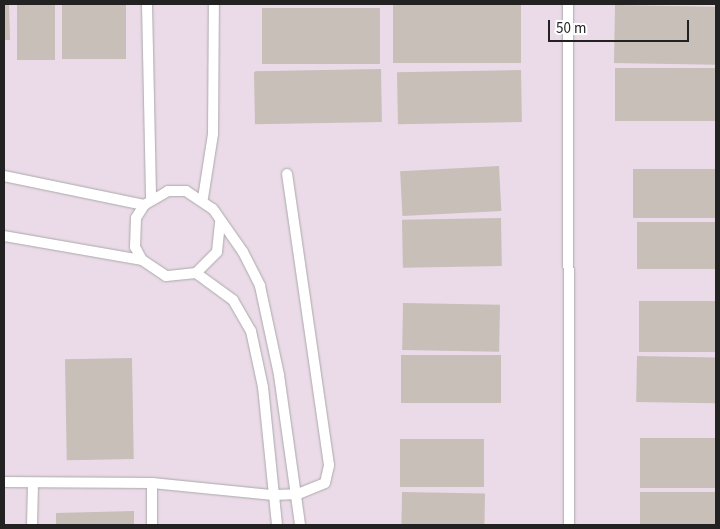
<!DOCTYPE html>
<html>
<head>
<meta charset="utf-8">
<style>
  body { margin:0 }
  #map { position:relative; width:720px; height:529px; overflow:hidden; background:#f2efe9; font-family:"Source Sans 3",sans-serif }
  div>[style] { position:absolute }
  .industrial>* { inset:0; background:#ebdbe8; transform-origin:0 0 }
  .building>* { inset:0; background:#c7bfb8; transform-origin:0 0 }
  .roads { filter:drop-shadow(0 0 1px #a9a9a9) drop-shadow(0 0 1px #a9a9a9) }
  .lane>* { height:10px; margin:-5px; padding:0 5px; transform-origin:5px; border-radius:5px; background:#fff }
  span { translate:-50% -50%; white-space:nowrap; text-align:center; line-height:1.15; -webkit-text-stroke:4.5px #fff; paint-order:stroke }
  .frame { position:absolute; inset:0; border:5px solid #222; pointer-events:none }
  .scale { position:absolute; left:548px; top:20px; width:141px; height:22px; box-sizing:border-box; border:2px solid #222; border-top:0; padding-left:6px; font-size:15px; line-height:18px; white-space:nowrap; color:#222; -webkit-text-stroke:4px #fff; paint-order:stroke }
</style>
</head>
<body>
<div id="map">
  <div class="industrial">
    <i style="left:4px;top:4px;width:712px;height:521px"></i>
  </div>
  <div class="building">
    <i style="clip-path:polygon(4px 4px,9px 4px,10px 40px,4px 40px)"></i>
    <i style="left:17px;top:4px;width:38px;height:56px"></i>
    <i style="left:62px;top:4px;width:64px;height:55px"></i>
    <i style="left:393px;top:5px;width:128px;height:58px"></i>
    <i style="left:615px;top:5px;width:101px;height:58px;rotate:1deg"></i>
    <i style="left:262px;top:8px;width:118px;height:56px"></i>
    <i style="left:716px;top:68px;width:53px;height:101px;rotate:90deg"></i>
    <i style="left:381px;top:69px;width:53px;height:127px;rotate:89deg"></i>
    <i style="left:521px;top:70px;width:52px;height:124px;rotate:89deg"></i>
    <i style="left:499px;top:166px;width:45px;height:99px;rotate:87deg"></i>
    <i style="left:633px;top:169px;width:83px;height:49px"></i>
    <i style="left:501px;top:218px;width:48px;height:99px;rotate:89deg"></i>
    <i style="left:637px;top:222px;width:79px;height:47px"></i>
    <i style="left:639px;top:301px;width:77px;height:51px"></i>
    <i style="left:403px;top:303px;width:97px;height:47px;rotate:1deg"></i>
    <i style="left:401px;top:355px;width:100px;height:48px"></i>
    <i style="left:637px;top:356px;width:79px;height:46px;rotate:1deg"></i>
    <i style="left:132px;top:358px;width:101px;height:67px;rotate:89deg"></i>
    <i style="left:640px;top:438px;width:76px;height:50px"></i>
    <i style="left:400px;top:439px;width:84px;height:48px"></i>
    <i style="left:402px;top:492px;width:83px;height:33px;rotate:1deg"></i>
    <i style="left:640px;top:492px;width:76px;height:33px"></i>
    <i style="clip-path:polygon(134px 511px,134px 525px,56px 525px,56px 513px)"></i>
  </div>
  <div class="roads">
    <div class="lane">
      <i style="left:147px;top:4px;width:194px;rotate:88.8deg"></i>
      <i style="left:568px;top:4px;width:521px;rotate:89.89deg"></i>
      <i style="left:4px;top:176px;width:143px;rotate:11.7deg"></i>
      <i style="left:203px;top:198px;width:65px;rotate:-81.1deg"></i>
      <i style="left:213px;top:134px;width:130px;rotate:-89.6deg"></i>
      <i style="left:220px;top:223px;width:29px;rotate:96deg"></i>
      <i style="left:217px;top:252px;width:30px;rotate:135deg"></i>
      <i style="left:196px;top:273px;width:30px;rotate:174deg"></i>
      <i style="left:166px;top:276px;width:29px;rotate:-146deg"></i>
      <i style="left:142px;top:260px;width:15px;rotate:-118deg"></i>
      <i style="left:135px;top:247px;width:29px;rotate:-88deg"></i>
      <i style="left:136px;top:218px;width:15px;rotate:-58deg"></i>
      <i style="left:144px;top:205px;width:28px;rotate:-30deg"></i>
      <i style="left:168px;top:191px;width:18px"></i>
      <i style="left:186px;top:191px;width:32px;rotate:34deg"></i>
      <i style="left:213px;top:209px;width:52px;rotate:55.1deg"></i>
      <i style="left:243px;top:252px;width:38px;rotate:63deg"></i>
      <i style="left:260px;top:286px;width:91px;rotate:77.9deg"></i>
      <i style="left:279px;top:375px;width:151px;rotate:82deg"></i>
      <i style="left:4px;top:236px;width:140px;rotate:9.9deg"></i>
      <i style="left:196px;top:273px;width:46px;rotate:36.1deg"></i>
      <i style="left:233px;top:300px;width:36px;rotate:60deg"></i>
      <i style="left:251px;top:331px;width:57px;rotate:77.9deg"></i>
      <i style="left:263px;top:387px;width:139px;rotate:84.2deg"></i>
      <i style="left:4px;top:482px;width:148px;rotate:0.4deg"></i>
      <i style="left:152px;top:483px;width:122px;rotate:5.7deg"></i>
      <i style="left:273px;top:495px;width:25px;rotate:-2deg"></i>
      <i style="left:298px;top:494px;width:29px;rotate:-22deg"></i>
      <i style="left:325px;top:483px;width:18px;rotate:-77deg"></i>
      <i style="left:329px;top:465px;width:294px;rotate:-98.2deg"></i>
      <i style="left:32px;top:525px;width:42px;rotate:-88.6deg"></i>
      <i style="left:152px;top:525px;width:42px;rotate:-90deg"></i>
    </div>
  </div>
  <div class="frame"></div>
  <div class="scale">50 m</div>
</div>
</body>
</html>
